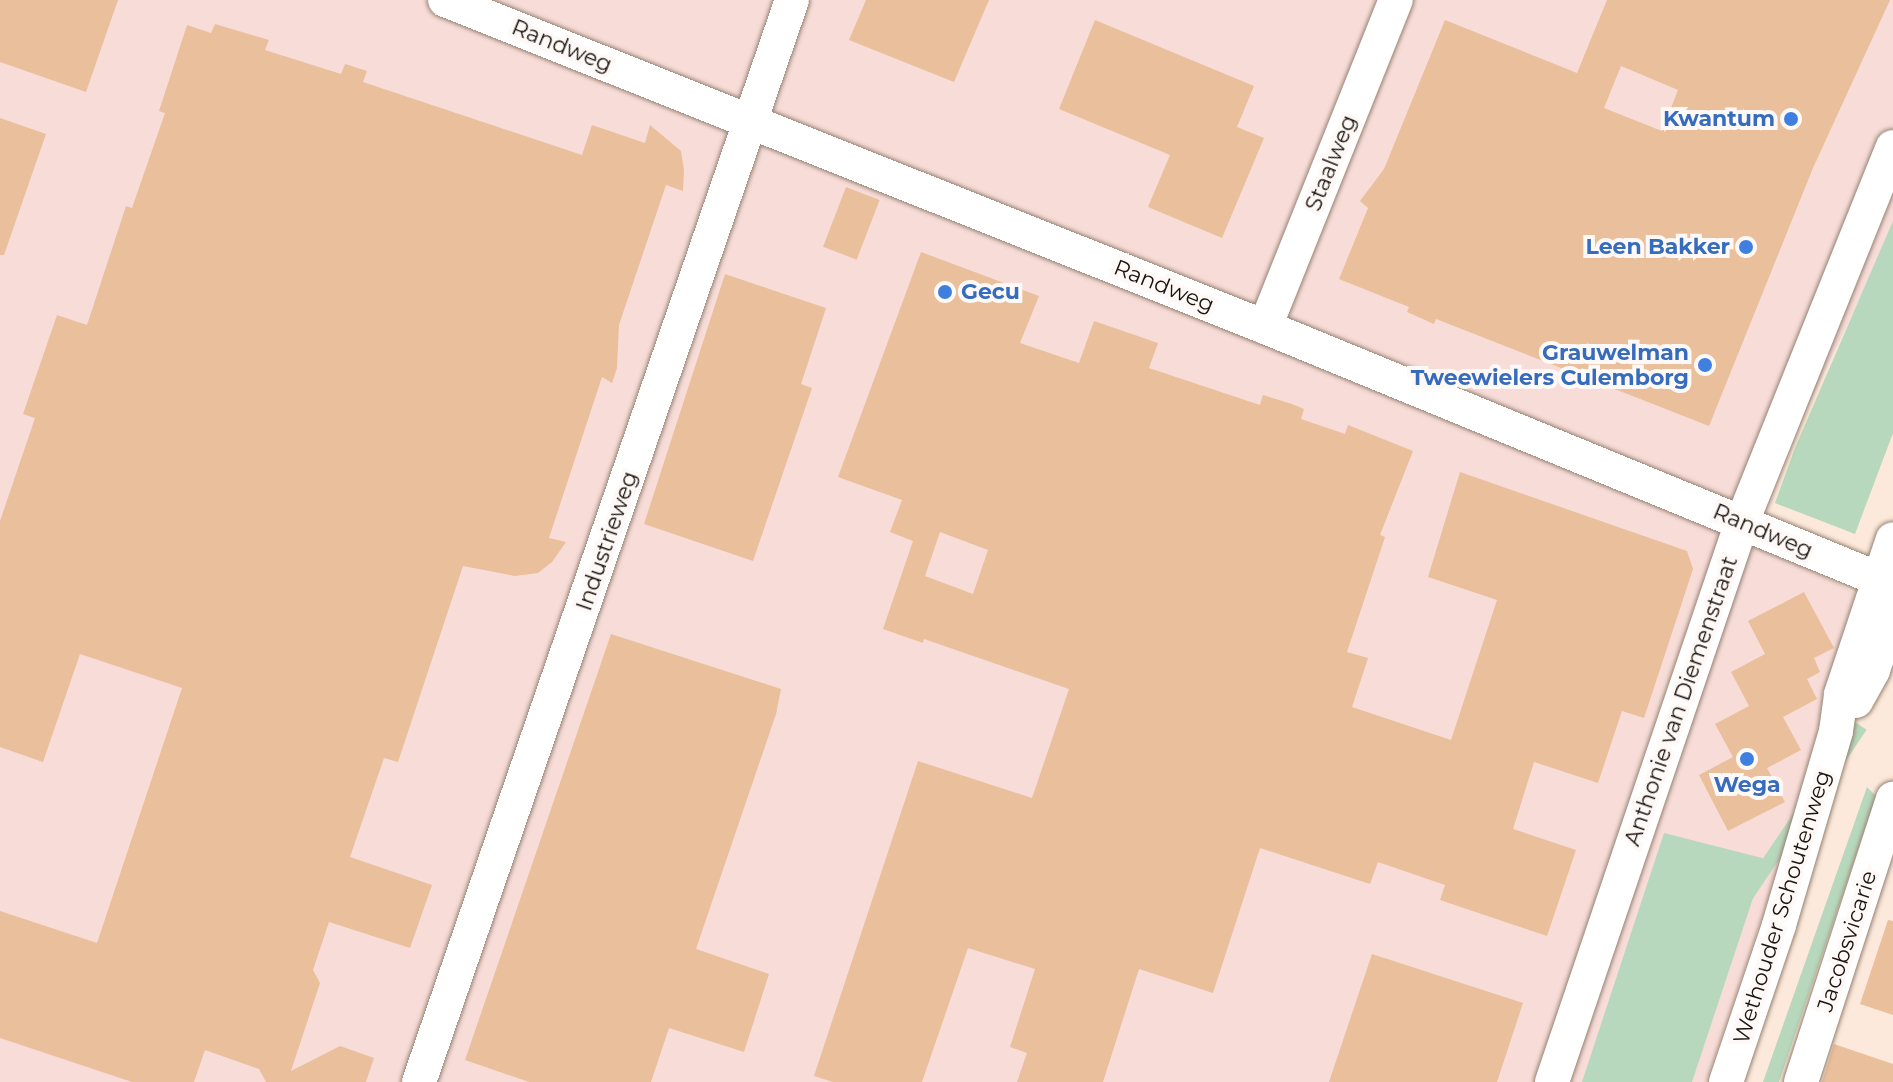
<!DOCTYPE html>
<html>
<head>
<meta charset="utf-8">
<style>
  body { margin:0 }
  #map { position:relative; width:1893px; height:1082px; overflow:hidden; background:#fce9db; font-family:Montserrat,sans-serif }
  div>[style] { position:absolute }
  .industrial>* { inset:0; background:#f7dcd8 }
  .green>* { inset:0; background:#b7d8bc; transform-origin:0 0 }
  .building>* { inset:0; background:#eabf9c; transform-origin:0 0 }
  .roads { filter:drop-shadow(0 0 2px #968171) drop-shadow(0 0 2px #968171) }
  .minor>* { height:34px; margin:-17px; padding:0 17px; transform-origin:17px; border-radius:17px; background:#fff }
  .dots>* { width:22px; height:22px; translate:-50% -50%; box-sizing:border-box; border:4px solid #fef9f6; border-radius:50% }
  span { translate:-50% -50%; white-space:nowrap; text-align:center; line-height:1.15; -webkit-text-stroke:8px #fef9f6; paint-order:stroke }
  .street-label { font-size:22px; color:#1b140e }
  .shop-label { font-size:22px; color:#366cbe; font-weight:700 }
  .right { translate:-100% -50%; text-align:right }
  .left { translate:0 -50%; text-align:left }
</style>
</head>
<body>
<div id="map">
  <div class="industrial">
    <i style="clip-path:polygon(0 0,1893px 0,1893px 231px,1746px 534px,1869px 601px,1706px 1082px,0 1082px)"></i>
  </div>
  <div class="green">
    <i style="clip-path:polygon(1893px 221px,1893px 433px,1855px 534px,1775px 503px,1795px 448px)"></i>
    <i style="left:1855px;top:722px;width:14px;height:380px;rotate:34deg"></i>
    <i style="clip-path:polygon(1867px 787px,1876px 796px,1779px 1082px,1763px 1082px)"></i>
    <i style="clip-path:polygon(1664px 833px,1766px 859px,1692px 1082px,1582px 1082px)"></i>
  </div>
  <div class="building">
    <i style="clip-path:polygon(0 0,118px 0,86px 92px,0 62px)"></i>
    <i style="clip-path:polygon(866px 0,989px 0,954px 82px,849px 40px)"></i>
    <i style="clip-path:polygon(evenodd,1607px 0,1890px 0,1813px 168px,1709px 426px,1436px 319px,1434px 324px,1407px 312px,1409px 307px,1339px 279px,1368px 208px,1360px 201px,1384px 169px,1445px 20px,1577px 73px,1607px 0,1621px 66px,1678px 90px,1662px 131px,1604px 108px,1621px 66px)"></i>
    <i style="clip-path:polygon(1095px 20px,1254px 86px,1237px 127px,1264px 138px,1222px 238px,1148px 207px,1170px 155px,1059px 109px)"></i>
    <i style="clip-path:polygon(215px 24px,269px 40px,265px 50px,341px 74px,345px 64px,367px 71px,363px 82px,582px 155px,592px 125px,645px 143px,650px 125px,681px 151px,684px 170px,683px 191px,666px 185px,619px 325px,617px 368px,612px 383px,602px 377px,549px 538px,566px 542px,552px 562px,538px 573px,515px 576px,463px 566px,398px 762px,384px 758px,350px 857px,432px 885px,410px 948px,329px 922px,313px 970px,320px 983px,291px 1071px,340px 1046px,374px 1058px,366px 1082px,266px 1082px,259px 1069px,205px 1050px,194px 1082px,132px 1082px,0 1038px,0 911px,97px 943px,182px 688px,80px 654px,43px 762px,0 747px,0 521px,35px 418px,23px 414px,57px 315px,87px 325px,126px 206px,132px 208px,165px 113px,159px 111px,187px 25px,211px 33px)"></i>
    <i style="clip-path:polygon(0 118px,46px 134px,4px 255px,0 255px)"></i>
    <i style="left:846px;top:187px;width:36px;height:64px;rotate:21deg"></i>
    <i style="clip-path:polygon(evenodd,921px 252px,1039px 296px,1020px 343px,1079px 363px,1094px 321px,1158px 343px,1149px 368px,1260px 405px,1263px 395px,1292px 404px,1304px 409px,1301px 419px,1345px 434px,1348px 425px,1413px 451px,1380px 535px,1385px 537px,1347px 652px,1368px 658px,1352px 707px,1451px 740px,1497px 600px,1428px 577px,1460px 472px,1687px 551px,1693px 569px,1644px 718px,1622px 711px,1598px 783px,1534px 762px,1513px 829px,1576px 850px,1547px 936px,1440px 900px,1445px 885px,1378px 862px,1370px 884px,1260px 848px,1213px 993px,1139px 969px,1103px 1082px,1017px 1082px,1027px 1053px,1010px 1047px,1035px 969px,968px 948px,922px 1082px,833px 1082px,814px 1076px,918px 761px,1032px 798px,1069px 689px,924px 639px,923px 643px,883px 629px,913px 541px,890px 532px,902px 500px,838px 477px,921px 252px,940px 532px,988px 550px,973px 594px,925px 576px,940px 532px)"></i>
    <i style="clip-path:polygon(725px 274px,826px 308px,801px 384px,812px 388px,753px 561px,644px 524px)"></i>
    <i style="clip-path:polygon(1804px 592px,1834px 648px,1814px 658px,1820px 672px,1807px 679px,1817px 699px,1783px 717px,1801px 750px,1767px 768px,1785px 802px,1728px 831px,1699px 775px,1733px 757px,1715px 724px,1749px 706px,1731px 672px,1765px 654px,1748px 621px)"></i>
    <i style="clip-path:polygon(611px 634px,781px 689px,776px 714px,696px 949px,769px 974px,744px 1052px,669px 1028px,651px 1082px,529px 1082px,465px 1060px)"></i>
    <i style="clip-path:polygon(1888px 920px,1893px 921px,1893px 1015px,1860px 1004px)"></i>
    <i style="clip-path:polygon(1372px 954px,1523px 1003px,1497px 1082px,1329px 1082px)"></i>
    <i style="clip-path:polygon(1834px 1044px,1893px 1064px,1893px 1082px,1822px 1082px)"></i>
  </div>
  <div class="roads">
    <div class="minor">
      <i style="left:445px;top:0;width:883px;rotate:21.74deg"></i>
      <i style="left:1265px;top:327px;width:679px;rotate:22.33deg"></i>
      <i style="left:1265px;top:327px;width:352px;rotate:-68.2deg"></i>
      <i style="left:1856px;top:701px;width:35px;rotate:-61deg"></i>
      <i style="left:1873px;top:670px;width:60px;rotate:-70.7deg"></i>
      <i style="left:419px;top:1082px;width:1144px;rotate:-70.98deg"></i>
      <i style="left:1552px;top:1082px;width:591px;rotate:-71.26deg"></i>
      <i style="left:1742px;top:522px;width:404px;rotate:-68.1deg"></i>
      <i style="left:1726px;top:1082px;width:166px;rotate:-71.3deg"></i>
      <i style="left:1779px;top:925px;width:202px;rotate:-73.6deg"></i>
      <i style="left:1836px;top:731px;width:37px;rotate:-82deg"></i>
      <i style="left:1841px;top:694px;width:163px;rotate:-71.5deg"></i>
      <i style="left:1801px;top:1082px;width:298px;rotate:-72deg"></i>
    </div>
  </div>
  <div class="dots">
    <i style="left:1791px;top:119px;background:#3f7fe0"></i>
    <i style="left:1746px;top:247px;background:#3f7fe0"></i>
    <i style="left:945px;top:292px;background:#3f7fe0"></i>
    <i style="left:1705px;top:365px;background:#3f7fe0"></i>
    <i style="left:1747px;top:759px;background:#3f7fe0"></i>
  </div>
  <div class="street-label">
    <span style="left:562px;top:46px;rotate:22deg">Randweg</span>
    <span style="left:1331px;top:163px;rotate:-68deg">Staalweg</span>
    <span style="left:1164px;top:286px;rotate:22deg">Randweg</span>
    <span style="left:1763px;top:531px;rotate:23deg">Randweg</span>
    <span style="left:607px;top:541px;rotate:-71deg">Industrieweg</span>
    <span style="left:1681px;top:701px;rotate:-71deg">Anthonie van Diemenstraat</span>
    <span style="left:1782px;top:907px;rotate:-73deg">Wethouder Schoutenweg</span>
    <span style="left:1847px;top:941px;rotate:-72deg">Jacobsvicarie</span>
  </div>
  <div class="shop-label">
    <span class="right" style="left:1775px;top:119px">Kwantum</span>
    <span class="right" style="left:1730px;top:247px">Leen Bakker</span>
    <span class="left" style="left:961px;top:292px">Gecu</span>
    <span class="right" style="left:1689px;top:365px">Grauwelman<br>Tweewielers Culemborg</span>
    <span style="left:1747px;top:785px">Wega</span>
  </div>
</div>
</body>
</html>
